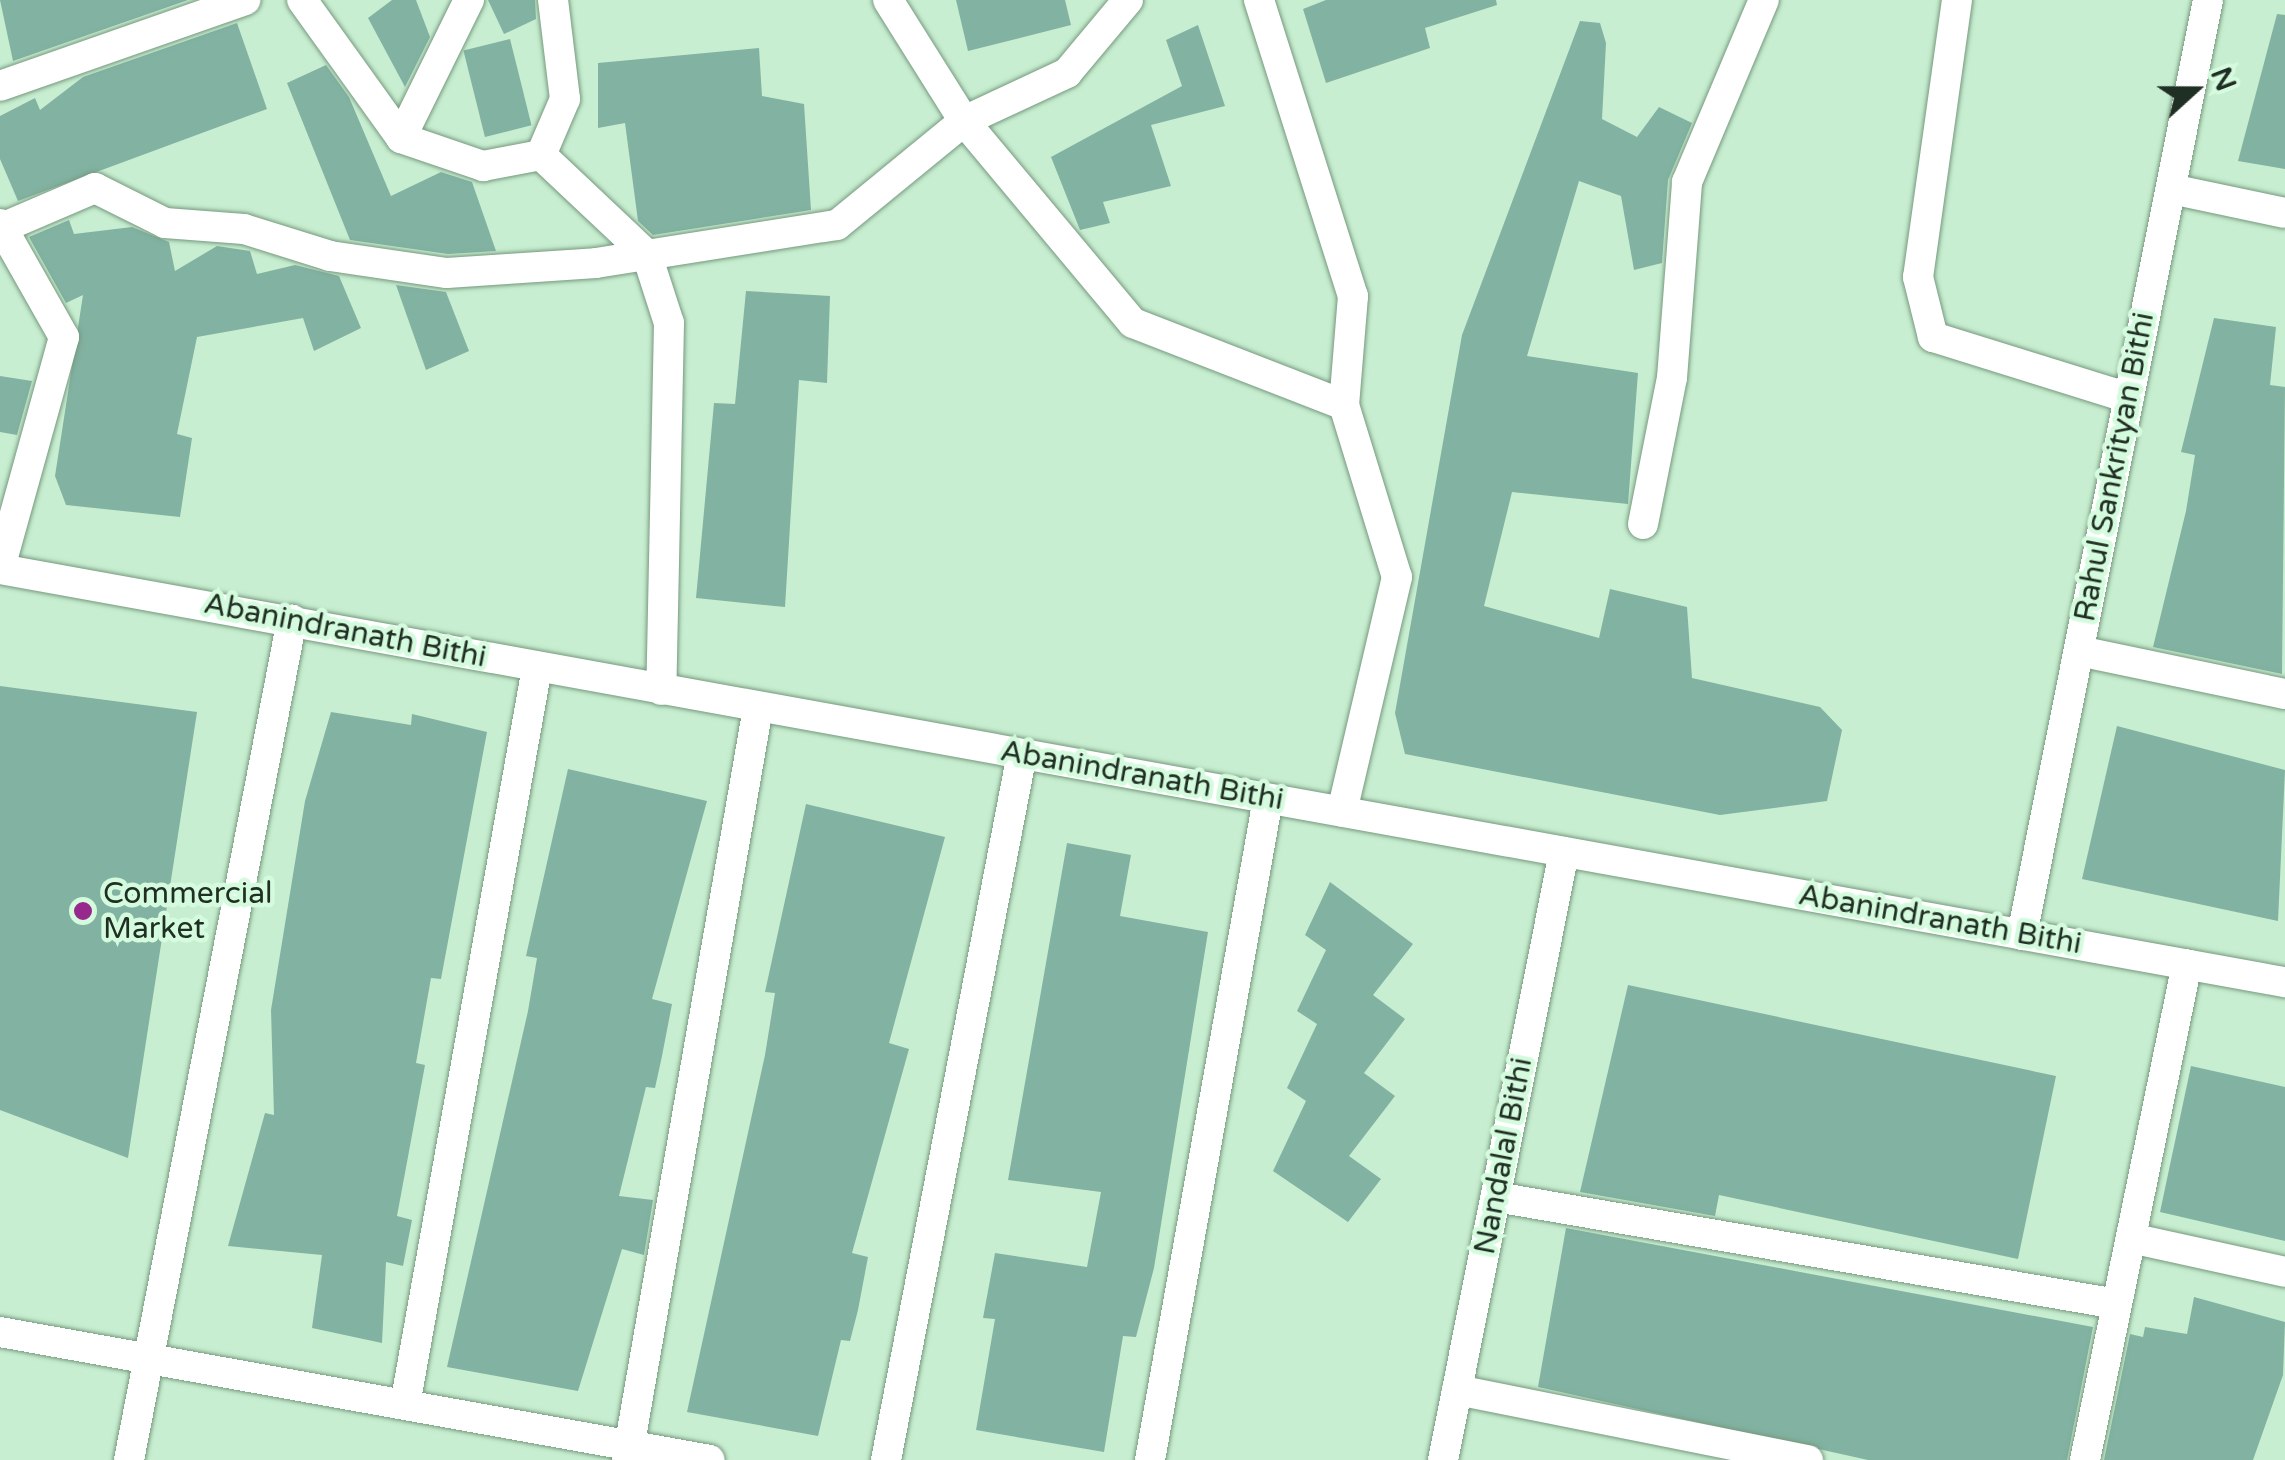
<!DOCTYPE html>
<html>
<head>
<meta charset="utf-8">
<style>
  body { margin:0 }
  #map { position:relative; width:2285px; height:1460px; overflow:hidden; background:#c8eed1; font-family:"Varela Round",sans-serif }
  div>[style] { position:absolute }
  .building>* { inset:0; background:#82b2a2; transform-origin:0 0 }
  .roads { filter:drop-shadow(0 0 2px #76997f) drop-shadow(0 0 2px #76997f) }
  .street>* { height:30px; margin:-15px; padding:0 15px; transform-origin:15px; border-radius:15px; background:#fff }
  .dots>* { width:28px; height:28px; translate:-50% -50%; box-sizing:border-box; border:5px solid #d5fbde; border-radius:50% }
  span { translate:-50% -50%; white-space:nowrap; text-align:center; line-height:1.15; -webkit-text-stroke:9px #d5fbde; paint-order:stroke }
  .street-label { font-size:30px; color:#202f24 }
  .poi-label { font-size:30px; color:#202f24 }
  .left { translate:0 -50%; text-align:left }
  .north { position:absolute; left:2145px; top:40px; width:100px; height:100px; -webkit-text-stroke:8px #d5fbde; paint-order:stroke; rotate:69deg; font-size:28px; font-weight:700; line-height:40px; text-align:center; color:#202f24 }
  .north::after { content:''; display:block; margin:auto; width:35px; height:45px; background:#202f24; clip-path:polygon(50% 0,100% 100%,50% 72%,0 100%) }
</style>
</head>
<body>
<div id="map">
  <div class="building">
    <i style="clip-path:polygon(0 0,188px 0,13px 61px)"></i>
    <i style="clip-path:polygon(392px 0,416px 0,430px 37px,405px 87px,368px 18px)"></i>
    <i style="clip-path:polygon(488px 0,535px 0,536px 19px,504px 34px)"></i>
    <i style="clip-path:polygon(956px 0,1065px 0,1071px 25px,968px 51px)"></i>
    <i style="clip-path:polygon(1326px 0,1496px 0,1497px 5px,1425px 28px,1430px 48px,1326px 83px,1303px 9px)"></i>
    <i style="clip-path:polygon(2277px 14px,2285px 15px,2285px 169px,2238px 161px)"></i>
    <i style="clip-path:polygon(1580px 21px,1600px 23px,1606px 43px,1602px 119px,1637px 137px,1659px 107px,1692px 123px,1668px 180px,1662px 263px,1634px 270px,1621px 196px,1579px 181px,1527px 356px,1638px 373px,1628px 504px,1512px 492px,1484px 606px,1599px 638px,1610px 589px,1687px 607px,1692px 678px,1820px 707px,1842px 730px,1827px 801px,1720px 815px,1405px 754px,1395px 713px,1462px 335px)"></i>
    <i style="clip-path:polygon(237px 23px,267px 109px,18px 201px,0 159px,0 116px,35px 98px,40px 110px,83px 77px)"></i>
    <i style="clip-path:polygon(1198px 25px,1225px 106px,1151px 125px,1171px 186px,1103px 202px,1110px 223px,1080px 230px,1051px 157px,1182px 86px,1166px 40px)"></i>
    <i style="left:510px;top:39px;width:89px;height:48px;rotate:76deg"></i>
    <i style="clip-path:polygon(759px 48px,762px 96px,804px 104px,811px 210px,653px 235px,638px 221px,625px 123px,598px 128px,598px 63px)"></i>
    <i style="clip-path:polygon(326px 65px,349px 97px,391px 196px,441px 172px,472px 182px,496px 251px,448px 254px,350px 240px,287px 83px)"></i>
    <i style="clip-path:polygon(69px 220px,74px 234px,132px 227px,169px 242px,175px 271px,217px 246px,250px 251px,257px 274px,295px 265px,339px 276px,361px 328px,314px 351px,303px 318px,197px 337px,177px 434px,192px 438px,180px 517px,66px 505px,55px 476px,83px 295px,66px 303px,29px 237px)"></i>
    <i style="clip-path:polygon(396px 285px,446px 292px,469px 351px,426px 370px)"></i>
    <i style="clip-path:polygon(746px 291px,830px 296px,827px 383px,799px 380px,785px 607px,696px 598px,714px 403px,735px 404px)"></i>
    <i style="clip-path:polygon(2214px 318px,2276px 327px,2270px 385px,2285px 387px,2282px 674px,2153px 647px,2186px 511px,2195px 455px,2181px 452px)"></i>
    <i style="clip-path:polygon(0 376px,32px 381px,17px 435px,0 432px)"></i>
    <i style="clip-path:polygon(0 686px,197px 712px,128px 1158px,0 1110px)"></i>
    <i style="clip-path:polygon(331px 712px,411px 725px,412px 714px,487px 732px,441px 979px,431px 978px,416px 1063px,425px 1065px,397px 1216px,412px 1220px,403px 1266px,386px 1262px,382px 1343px,312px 1328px,322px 1255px,228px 1246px,265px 1113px,274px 1115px,271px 1010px,305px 801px)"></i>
    <i style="clip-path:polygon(2117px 726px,2285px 770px,2278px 921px,2082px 879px)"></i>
    <i style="clip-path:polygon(568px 769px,707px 801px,652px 999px,672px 1004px,662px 1056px,655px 1088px,646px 1087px,619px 1196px,653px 1200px,644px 1255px,622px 1249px,578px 1391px,447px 1367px,528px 1011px,537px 958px,526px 956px)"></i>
    <i style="clip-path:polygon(806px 804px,945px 837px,889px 1043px,909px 1049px,852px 1253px,868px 1257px,858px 1310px,850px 1341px,841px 1340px,818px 1436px,687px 1412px,765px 1055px,775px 993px,765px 992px)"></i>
    <i style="clip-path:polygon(1067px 843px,1131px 855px,1120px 916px,1208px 932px,1154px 1268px,1136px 1337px,1123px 1336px,1104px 1452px,976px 1430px,995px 1319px,983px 1318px,995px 1253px,1087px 1267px,1101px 1192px,1008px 1180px)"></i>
    <i style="clip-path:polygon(1330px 882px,1413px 944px,1373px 995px,1405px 1019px,1364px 1073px,1395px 1096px,1349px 1156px,1381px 1179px,1348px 1222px,1273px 1171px,1306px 1101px,1287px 1088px,1317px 1024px,1297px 1011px,1326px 950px,1305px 935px)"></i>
    <i style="clip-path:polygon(1628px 985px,2056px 1076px,2018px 1259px,1719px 1195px,1715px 1216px,1580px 1192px)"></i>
    <i style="clip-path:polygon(2191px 1066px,2285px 1087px,2285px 1241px,2160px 1212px)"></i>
    <i style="clip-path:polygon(1566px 1228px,2093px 1327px,2067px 1460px,1868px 1460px,1538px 1387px)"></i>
    <i style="clip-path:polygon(2194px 1297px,2285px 1322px,2283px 1375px,2253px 1460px,2104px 1460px,2130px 1334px,2143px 1337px,2145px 1327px,2187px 1334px)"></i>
  </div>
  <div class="roads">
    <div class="street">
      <i style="left:302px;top:0;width:170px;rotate:54.3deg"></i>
      <i style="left:401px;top:138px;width:87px;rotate:18.9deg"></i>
      <i style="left:483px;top:166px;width:59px;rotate:-10.7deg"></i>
      <i style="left:541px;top:155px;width:61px;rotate:-66.8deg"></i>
      <i style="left:565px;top:99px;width:100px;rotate:-96.9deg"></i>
      <i style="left:888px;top:0;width:143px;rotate:57.9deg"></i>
      <i style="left:964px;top:121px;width:263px;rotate:50.1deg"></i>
      <i style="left:1133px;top:323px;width:226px;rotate:21.2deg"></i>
      <i style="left:1259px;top:0;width:311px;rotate:72.4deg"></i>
      <i style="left:1353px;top:296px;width:109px;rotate:94.7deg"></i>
      <i style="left:1344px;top:405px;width:180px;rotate:72.9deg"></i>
      <i style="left:1397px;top:577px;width:241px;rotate:103.2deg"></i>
      <i style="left:1957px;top:0;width:280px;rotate:98deg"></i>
      <i style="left:1918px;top:277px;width:62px;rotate:76deg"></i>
      <i style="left:1933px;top:337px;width:205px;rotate:17.3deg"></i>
      <i style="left:0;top:86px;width:260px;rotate:-19.3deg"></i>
      <i style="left:401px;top:138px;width:154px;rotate:-63.8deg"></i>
      <i style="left:541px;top:155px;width:146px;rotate:43.3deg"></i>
      <i style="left:647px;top:255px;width:71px;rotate:72.1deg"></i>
      <i style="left:669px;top:323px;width:367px;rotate:91.2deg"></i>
      <i style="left:2171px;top:189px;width:116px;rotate:11.9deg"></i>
      <i style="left:0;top:224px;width:130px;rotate:60.5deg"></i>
      <i style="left:64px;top:337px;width:239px;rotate:105.5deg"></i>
      <i style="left:4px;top:227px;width:99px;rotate:-23.2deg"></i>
      <i style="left:95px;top:188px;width:78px;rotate:26.6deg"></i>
      <i style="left:165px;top:223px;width:79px;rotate:4.3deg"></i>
      <i style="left:244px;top:229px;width:90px;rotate:17.4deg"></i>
      <i style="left:330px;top:256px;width:118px;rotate:8.3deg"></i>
      <i style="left:447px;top:273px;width:149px;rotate:-3.8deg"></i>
      <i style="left:596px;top:263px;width:244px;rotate:-9deg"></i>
      <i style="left:837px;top:225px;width:164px;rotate:-39.3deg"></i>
      <i style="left:964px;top:121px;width:114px;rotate:-25deg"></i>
      <i style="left:1067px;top:73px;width:95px;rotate:-50.1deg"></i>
      <i style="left:1643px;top:524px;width:149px;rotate:-78.8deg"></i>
      <i style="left:1672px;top:378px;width:197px;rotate:-85.6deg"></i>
      <i style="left:1687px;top:182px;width:198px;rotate:-67.1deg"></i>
      <i style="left:0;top:569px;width:2322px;rotate:10.25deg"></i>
      <i style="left:2079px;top:651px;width:210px;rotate:11.8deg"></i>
      <i style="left:2022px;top:935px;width:953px;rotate:-78.75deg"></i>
      <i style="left:1496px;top:1197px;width:630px;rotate:9.78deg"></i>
      <i style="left:2131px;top:1238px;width:158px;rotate:12.4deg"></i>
      <i style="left:0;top:1332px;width:721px;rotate:10.22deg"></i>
      <i style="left:1457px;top:1390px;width:358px;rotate:11.3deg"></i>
      <i style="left:405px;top:1405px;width:749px;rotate:-79.85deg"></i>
      <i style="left:129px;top:1460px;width:856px;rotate:-79.02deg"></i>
      <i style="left:627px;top:1460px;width:763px;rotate:-80.12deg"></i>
      <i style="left:886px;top:1460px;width:719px;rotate:-79.1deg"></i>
      <i style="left:1150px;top:1460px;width:671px;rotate:-79.88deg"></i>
      <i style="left:1443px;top:1460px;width:620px;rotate:-78.74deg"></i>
      <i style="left:2085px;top:1460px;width:506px;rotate:-78.38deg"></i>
    </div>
  </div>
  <div class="dots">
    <i style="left:83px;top:911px;background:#96298b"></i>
  </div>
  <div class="street-label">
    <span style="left:2115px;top:467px;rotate:-79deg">Rahul Sankrityan Bithi</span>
    <span style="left:345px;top:631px;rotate:11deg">Abanindranath Bithi</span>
    <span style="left:1142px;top:776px;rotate:10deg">Abanindranath Bithi</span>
    <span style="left:1940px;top:920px;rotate:10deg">Abanindranath Bithi</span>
    <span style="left:1504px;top:1156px;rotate:-79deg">Nandalal Bithi</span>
  </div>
  <div class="poi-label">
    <span class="left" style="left:103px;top:911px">Commercial<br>Market</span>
  </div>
  <div class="north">N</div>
</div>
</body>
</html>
